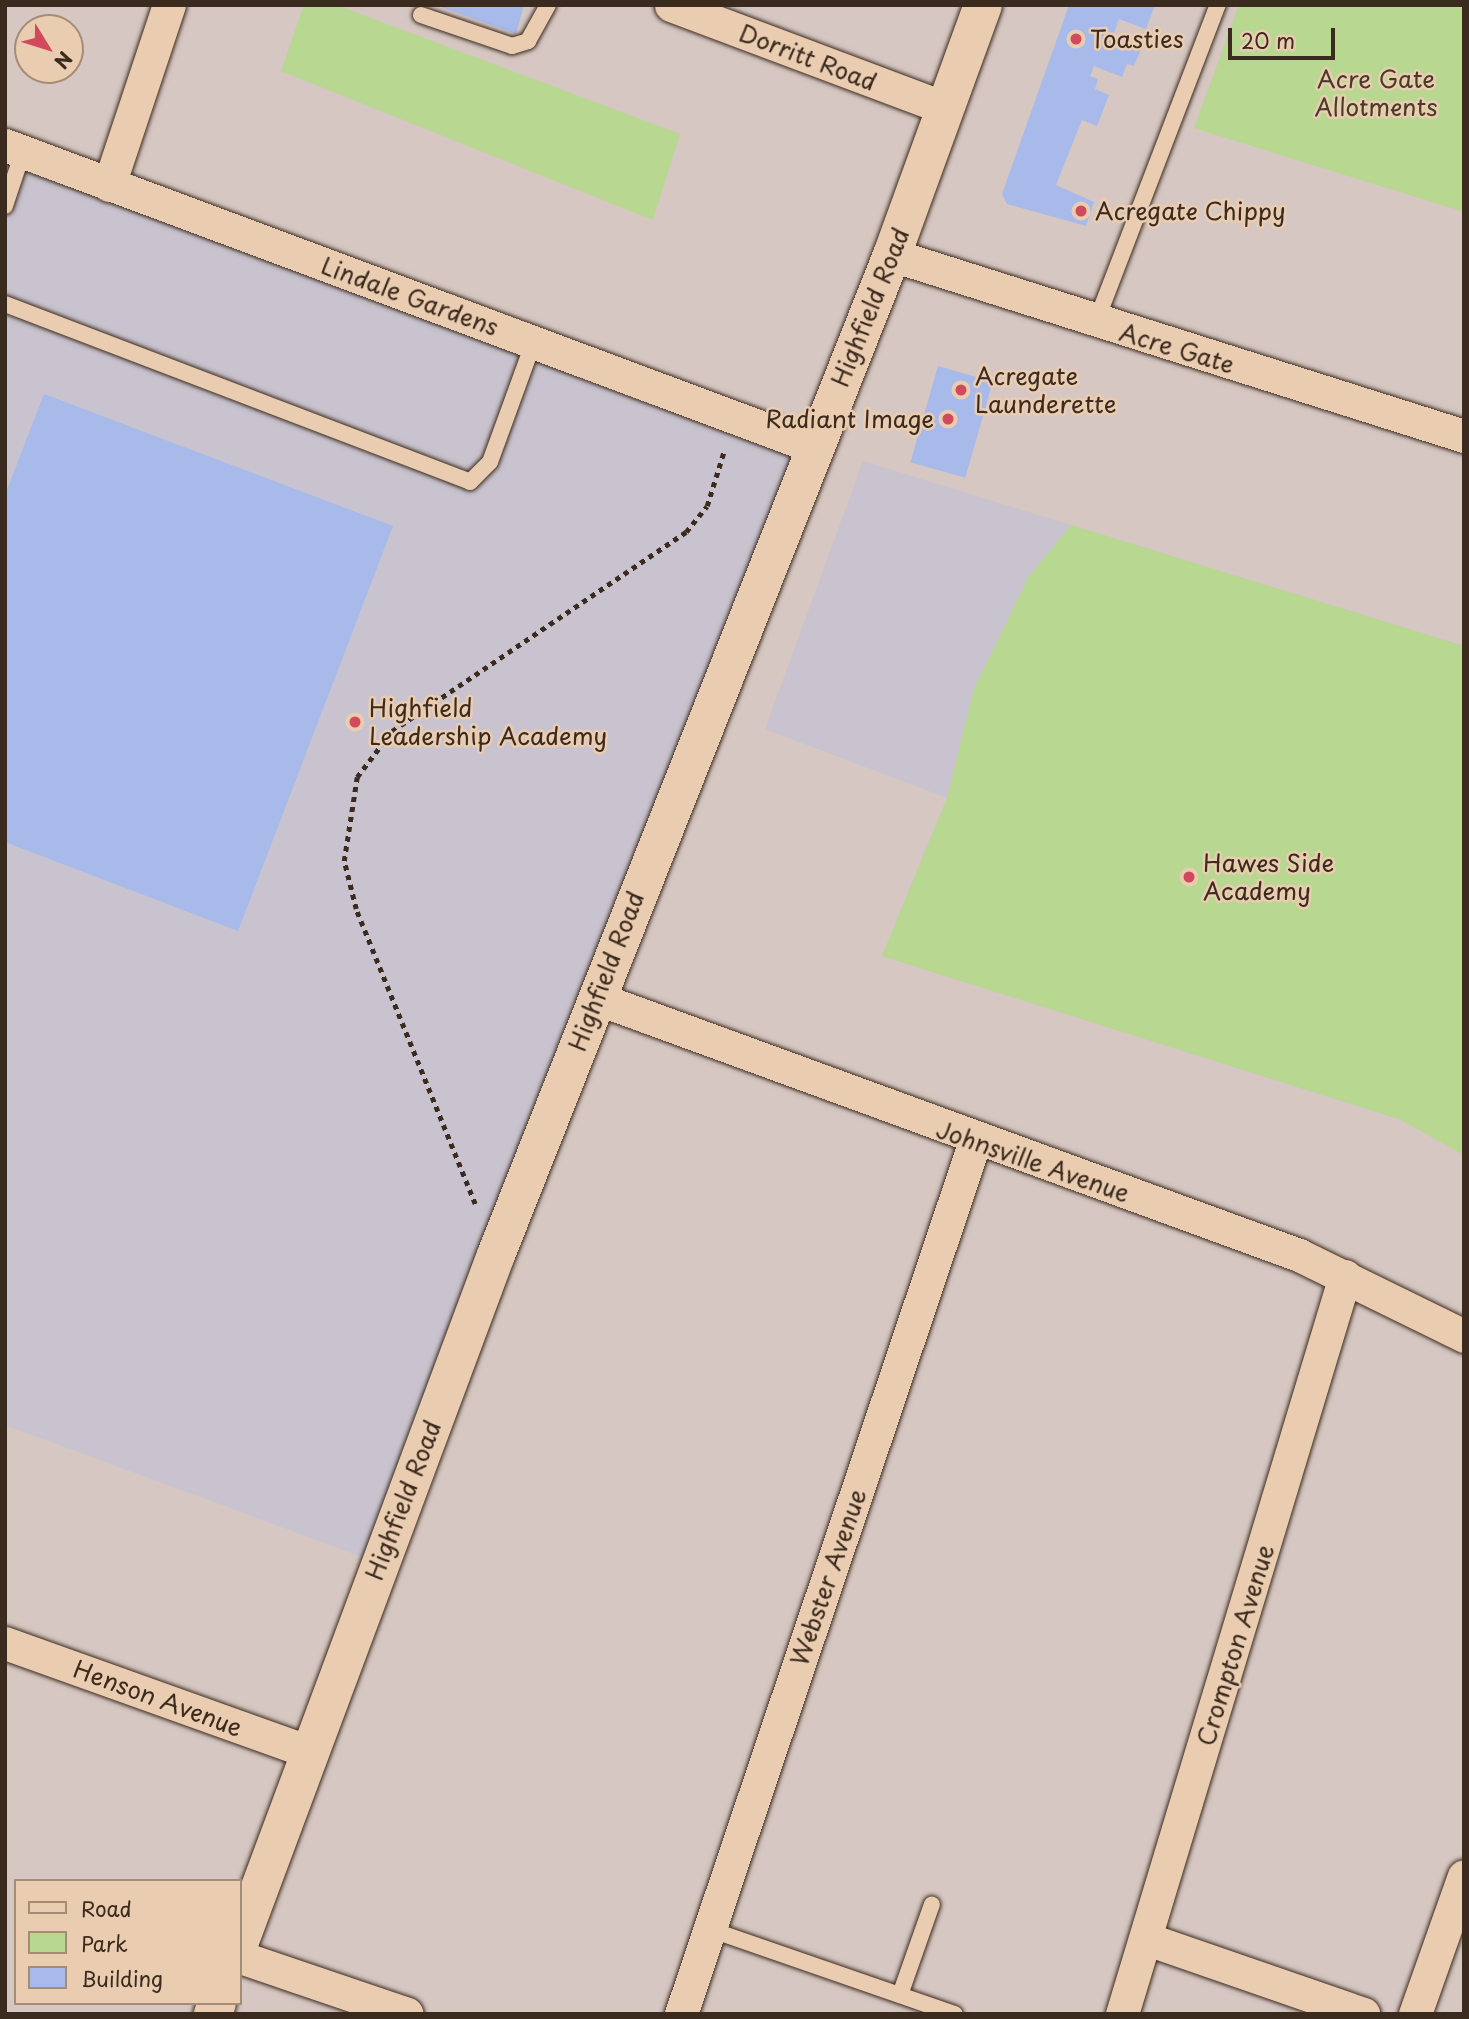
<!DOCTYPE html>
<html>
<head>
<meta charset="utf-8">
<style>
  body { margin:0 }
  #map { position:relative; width:1469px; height:2019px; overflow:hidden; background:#d6c7c2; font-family:"Playpen Sans",sans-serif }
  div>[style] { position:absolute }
  .built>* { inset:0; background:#c8c3ce }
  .green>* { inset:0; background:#b8d790 }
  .building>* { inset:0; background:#a7bae9; transform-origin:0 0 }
  .path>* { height:4.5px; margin-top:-2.25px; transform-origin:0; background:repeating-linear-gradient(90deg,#3b2a1e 0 5px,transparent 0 10px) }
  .roads { filter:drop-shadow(0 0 2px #3b2a1e) drop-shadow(0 0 2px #3b2a1e) }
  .lane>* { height:16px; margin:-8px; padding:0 8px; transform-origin:8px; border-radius:8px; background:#eacdb1 }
  .street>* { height:33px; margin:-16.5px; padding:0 16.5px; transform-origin:16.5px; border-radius:16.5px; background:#eacdb1 }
  .secondary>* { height:38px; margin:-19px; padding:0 19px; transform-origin:19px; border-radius:19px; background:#eacdb1 }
  .dots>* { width:19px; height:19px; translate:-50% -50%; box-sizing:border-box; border:4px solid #eacdb1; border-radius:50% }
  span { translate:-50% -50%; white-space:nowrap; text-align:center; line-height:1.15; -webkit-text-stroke:5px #eacdb1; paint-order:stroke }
  .poi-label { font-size:24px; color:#3b2a1e }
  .left { translate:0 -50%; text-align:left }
  .right { translate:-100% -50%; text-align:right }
  .street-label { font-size:24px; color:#3b2a1e }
  .park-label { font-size:24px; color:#483b29 }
  .frame { position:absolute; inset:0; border:7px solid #3b2a1e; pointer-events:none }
  .legend { position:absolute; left:14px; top:1879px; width:228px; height:126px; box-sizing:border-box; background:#eacdb1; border:2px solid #a48c76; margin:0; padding:9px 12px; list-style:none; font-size:21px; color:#3b2a1e }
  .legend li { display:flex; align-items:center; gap:14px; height:35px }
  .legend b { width:35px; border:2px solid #a48c76 }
  .north { position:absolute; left:14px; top:14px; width:70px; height:70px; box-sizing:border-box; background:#eacdb1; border:2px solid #a48c76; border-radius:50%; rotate:128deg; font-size:19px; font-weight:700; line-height:28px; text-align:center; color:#3b2a1e }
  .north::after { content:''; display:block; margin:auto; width:24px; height:32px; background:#d1495b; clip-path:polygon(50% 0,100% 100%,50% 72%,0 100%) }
  .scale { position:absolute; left:1228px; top:28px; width:107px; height:32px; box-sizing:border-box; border:4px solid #3b2a1e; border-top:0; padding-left:9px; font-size:21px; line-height:24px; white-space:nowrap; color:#3b2a1e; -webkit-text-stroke:5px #eacdb1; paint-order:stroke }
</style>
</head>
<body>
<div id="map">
  <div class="built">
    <i style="clip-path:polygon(5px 145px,814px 447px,379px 1563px,5px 1425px)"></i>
    <i style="clip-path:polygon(863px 461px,1464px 646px,1405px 1121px,882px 956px,947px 798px,765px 729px)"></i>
  </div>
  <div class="green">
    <i style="clip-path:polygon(304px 5px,336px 5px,680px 134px,653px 220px,281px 71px)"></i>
    <i style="clip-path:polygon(1239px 5px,1464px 5px,1464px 212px,1194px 128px)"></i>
    <i style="clip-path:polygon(1071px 525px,1464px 646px,1464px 1155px,1399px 1119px,882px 956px,947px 798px,974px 689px,1029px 576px)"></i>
  </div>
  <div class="building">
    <i style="clip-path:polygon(524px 5px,516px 34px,438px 6px,438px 5px)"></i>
    <i style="clip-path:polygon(1069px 5px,1155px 5px,1146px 29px,1119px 19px,1113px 36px,1142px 47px,1134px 66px,1127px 64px,1122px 77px,1094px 66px,1090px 76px,1098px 79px,1095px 89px,1109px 95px,1097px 126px,1082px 120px,1056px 185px,1094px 202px,1086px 226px,1007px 204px,1002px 194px)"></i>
    <i style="left:938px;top:366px;width:57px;height:100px;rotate:16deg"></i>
    <i style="clip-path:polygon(44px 394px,393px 526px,238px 931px,5px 842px,5px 495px)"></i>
  </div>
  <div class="path">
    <i style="left:475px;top:1204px;width:318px;rotate:-112deg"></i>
    <i style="left:356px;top:909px;width:49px;rotate:-104deg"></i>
    <i style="left:344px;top:861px;width:85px;rotate:-81.2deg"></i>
    <i style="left:357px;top:777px;width:58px;rotate:-52.7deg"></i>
    <i style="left:392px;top:731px;width:355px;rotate:-34.1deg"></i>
    <i style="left:686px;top:532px;width:33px;rotate:-51deg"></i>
    <i style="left:707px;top:506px;width:58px;rotate:-72.8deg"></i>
  </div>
  <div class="roads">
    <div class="lane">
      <i style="left:421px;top:15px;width:96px;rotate:18.8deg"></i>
      <i style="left:512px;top:46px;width:17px;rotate:-17deg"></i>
      <i style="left:528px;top:41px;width:41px;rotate:-60.9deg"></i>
      <i style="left:5px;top:206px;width:57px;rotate:-71.6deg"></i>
      <i style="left:5px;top:304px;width:498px;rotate:20.9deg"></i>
      <i style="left:470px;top:482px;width:28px;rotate:-45deg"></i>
      <i style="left:490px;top:462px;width:129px;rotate:-70deg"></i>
      <i style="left:1096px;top:322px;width:340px;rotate:-69deg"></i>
      <i style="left:709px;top:1929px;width:260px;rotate:19.1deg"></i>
      <i style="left:900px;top:1995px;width:96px;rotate:-70.6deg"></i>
    </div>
    <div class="street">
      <i style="left:671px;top:5px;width:293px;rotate:20.6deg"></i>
      <i style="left:5px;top:145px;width:864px;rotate:20.47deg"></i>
      <i style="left:109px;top:185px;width:190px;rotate:-71.6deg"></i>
      <i style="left:892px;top:255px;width:600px;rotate:17.56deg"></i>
      <i style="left:596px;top:998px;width:749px;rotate:20.08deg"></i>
      <i style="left:1299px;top:1255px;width:184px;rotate:26.1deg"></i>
      <i style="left:5px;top:1643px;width:324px;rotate:19.7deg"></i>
      <i style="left:1147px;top:1939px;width:229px;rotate:19.1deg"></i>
      <i style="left:240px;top:1957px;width:176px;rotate:18.8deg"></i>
      <i style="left:681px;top:2014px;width:921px;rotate:-71.39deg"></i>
      <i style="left:1122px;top:2014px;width:771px;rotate:-73.19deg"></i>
      <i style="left:1415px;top:2014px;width:146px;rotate:-70.5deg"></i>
    </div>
    <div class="secondary">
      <i style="left:240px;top:1941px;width:732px;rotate:-69.54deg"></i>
      <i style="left:496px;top:1255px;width:1076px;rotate:-68.4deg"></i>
      <i style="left:892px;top:255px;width:266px;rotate:-70deg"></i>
      <i style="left:213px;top:2014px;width:12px;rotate:-70deg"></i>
    </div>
  </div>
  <div class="dots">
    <i style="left:1076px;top:39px;background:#d1495b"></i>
    <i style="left:1081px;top:211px;background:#d1495b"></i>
    <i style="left:961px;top:390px;background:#d1495b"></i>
    <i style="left:948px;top:419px;background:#d1495b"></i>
    <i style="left:355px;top:722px;background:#d1495b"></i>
    <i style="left:1189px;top:877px;background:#d1495b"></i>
  </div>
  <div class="poi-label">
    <span class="left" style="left:1090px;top:39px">Toasties</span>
    <span class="left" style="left:1095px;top:211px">Acregate Chippy</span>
    <span class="left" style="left:975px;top:390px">Acregate<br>Launderette</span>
    <span class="right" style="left:934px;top:419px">Radiant Image</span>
    <span class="left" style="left:369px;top:722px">Highfield<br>Leadership Academy</span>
    <span class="left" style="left:1203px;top:877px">Hawes Side<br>Academy</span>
  </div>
  <div class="street-label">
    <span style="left:808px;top:57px;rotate:21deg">Dorritt Road</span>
    <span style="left:410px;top:296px;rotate:20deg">Lindale Gardens</span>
    <span style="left:870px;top:307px;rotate:-68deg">Highfield Road</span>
    <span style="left:1177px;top:348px;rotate:17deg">Acre Gate</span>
    <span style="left:606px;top:971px;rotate:-69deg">Highfield Road</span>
    <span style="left:1033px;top:1161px;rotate:19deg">Johnsville Avenue</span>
    <span style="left:403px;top:1500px;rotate:-69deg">Highfield Road</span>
    <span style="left:828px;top:1577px;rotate:-71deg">Webster Avenue</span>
    <span style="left:1235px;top:1645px;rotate:-73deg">Crompton Avenue</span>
    <span style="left:158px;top:1698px;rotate:20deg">Henson Avenue</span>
  </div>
  <div class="park-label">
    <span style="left:1376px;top:93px">Acre Gate<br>Allotments</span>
  </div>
  <div class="frame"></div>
  <ul class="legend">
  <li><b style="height:9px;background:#eacdb1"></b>Road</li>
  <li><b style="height:19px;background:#b8d790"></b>Park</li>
  <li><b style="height:19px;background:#a7bae9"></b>Building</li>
  </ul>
  <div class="north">N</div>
  <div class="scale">20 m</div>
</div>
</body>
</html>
